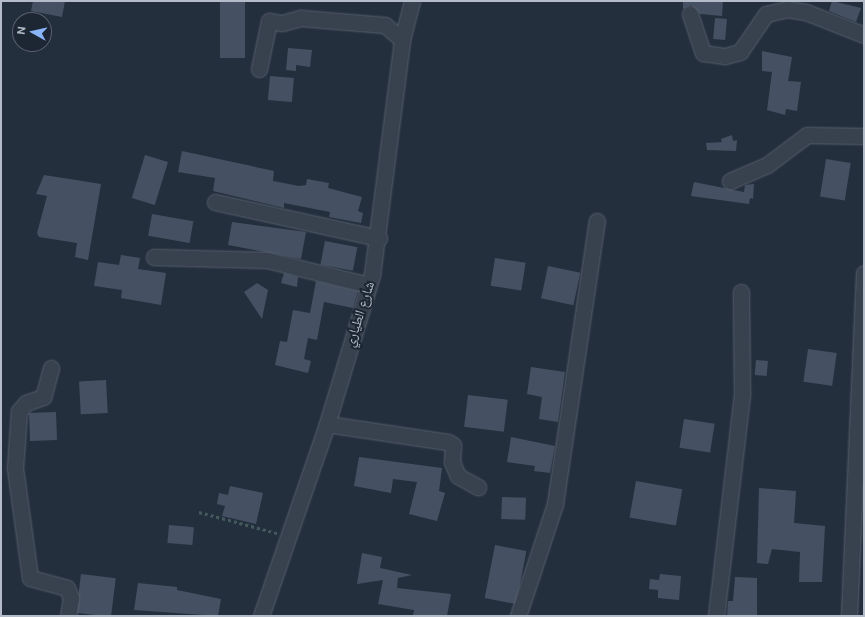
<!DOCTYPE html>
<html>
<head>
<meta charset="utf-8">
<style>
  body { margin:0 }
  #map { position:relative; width:865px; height:617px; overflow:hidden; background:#242f3e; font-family:"DM Sans","Noto Naskh Arabic",sans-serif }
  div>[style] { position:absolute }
  .building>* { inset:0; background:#455162; transform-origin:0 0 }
  .path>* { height:2.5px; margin-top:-1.25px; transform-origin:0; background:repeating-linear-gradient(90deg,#44595c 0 3px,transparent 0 6px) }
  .roads { filter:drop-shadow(0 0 1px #565f6c) drop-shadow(0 0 1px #565f6c) }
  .street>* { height:15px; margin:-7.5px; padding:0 7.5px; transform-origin:7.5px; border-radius:7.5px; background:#38414e }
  span { translate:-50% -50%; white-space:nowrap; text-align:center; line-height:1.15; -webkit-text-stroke:4px #1d2633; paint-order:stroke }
  .street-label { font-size:14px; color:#b4bcc9 }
  .frame { position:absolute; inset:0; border:2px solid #b4bcc9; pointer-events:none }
  .north { position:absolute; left:12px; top:12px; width:40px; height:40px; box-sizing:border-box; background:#1d2633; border:1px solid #59626f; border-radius:50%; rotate:278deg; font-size:11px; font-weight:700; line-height:16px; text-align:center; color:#b4bcc9 }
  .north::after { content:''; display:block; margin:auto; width:14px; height:18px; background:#8ab4f8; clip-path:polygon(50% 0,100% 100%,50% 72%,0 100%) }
</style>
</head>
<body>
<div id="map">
  <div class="building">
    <i style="clip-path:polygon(33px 1px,65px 1px,62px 17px,31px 11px)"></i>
    <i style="left:220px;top:1px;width:25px;height:57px"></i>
    <i style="clip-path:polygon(683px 1px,723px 1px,722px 16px,700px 14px,691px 5px,683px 9px)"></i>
    <i style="clip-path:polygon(832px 1px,861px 8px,856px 22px,829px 11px)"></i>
    <i style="left:715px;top:18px;width:12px;height:21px;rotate:5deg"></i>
    <i style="clip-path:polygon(288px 48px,312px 50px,310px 67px,296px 65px,296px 71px,286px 70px)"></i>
    <i style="clip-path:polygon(762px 51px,792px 57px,788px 81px,801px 82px,797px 111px,786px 109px,785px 115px,767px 110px,772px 72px,762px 71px)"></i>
    <i style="left:270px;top:76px;width:24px;height:24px;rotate:5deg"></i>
    <i style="clip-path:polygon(732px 135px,733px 141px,737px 140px,736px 151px,707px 150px,706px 143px,722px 142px,721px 139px)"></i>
    <i style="clip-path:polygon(182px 151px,274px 171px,273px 181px,299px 186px,306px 185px,307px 179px,329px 183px,328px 188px,362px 197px,358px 211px,363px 213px,361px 223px,329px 217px,330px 212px,284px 203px,284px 208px,213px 191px,215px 178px,178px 172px)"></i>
    <i style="left:145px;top:155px;width:24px;height:45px;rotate:17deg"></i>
    <i style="left:826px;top:159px;width:25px;height:38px;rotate:9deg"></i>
    <i style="clip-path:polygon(44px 175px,101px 184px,88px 260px,75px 257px,77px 243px,39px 237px,37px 233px,47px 196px,36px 194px)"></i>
    <i style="clip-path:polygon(694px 182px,744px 192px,745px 185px,754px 184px,753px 199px,750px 198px,749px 204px,691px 196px)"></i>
    <i style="left:152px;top:214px;width:42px;height:22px;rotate:10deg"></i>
    <i style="clip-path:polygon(232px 222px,306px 232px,301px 259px,228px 245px)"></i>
    <i style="left:325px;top:241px;width:33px;height:24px;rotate:11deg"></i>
    <i style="clip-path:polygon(121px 255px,140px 258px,138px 269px,166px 273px,161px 305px,121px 298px,122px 290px,94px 286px,98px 262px,119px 265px)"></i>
    <i style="left:495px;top:258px;width:31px;height:28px;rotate:9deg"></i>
    <i style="left:548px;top:266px;width:33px;height:33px;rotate:12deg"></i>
    <i style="clip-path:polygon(284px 273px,298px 277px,297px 287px,281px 283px)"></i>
    <i style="clip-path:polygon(316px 281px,358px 291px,353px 308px,324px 302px,317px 340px,308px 338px,304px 359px,311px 361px,308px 373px,275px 365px,280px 341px,287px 342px,293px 310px,310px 313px)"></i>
    <i style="clip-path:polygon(257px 283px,268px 290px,262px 319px,244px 292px)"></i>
    <i style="left:808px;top:349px;width:29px;height:33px;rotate:8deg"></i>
    <i style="left:756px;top:360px;width:12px;height:15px;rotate:5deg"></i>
    <i style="clip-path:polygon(531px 367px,565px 372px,558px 422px,539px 419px,542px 397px,527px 394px)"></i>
    <i style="left:106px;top:380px;width:33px;height:27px;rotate:87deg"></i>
    <i style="left:468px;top:395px;width:40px;height:32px;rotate:7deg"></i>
    <i style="left:56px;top:412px;width:28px;height:27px;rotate:88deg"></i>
    <i style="left:684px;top:419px;width:31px;height:29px;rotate:9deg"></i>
    <i style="clip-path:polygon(511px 437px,555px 446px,550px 473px,534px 471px,535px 466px,507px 462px)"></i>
    <i style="clip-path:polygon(359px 457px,442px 468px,439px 491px,445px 493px,437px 521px,409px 514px,417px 482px,393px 479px,391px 493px,354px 486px)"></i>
    <i style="left:636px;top:481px;width:47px;height:37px;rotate:10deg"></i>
    <i style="clip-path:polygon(230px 486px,263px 493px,256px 524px,222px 516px,225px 506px,217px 504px,219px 493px,228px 495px)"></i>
    <i style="clip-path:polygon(759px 488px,796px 491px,794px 523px,825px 526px,822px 582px,799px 582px,800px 552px,772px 549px,768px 564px,757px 563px)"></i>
    <i style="left:502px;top:497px;width:24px;height:22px;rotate:2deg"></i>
    <i style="left:169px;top:525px;width:25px;height:18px;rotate:5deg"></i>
    <i style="left:495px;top:545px;width:32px;height:54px;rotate:11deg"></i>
    <i style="clip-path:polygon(362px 553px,382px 557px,380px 568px,412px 575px,398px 578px,397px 588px,451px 594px,447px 616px,419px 616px,413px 615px,414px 610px,378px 604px,383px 580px,357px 584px)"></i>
    <i style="left:81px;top:574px;width:35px;height:39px;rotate:7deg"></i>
    <i style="clip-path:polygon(660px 574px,681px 576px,679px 600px,658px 598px,658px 590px,649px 589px,650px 579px,659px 580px)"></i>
    <i style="clip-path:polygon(735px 577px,757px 578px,757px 616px,727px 616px,728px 601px,733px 601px)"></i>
    <i style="clip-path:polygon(138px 583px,177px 587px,177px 590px,221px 599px,218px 616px,134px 610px)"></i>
  </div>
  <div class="path">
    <i style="left:199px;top:512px;width:81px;rotate:15.1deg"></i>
  </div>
  <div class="roads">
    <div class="street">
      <i style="left:690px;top:14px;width:41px;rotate:71.6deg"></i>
      <i style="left:703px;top:53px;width:22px;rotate:8deg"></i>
      <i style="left:725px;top:56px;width:16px;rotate:-15deg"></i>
      <i style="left:740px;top:52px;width:46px;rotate:-55.6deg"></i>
      <i style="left:766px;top:14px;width:22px;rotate:-13deg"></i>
      <i style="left:787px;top:9px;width:19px;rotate:9deg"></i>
      <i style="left:806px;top:12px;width:62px;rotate:21.6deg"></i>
      <i style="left:259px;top:69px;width:49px;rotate:-78.2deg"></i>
      <i style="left:269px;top:21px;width:13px;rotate:9deg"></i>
      <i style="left:282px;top:23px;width:20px;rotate:-15deg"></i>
      <i style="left:301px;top:18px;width:84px;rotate:4.8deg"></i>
      <i style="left:385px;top:25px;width:23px;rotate:41deg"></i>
      <i style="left:730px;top:181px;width:40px;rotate:-23.4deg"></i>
      <i style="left:767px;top:165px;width:50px;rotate:-36.9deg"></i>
      <i style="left:807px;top:135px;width:57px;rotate:1deg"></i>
      <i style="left:215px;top:202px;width:168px;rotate:12.4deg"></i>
      <i style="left:154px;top:257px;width:113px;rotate:1.5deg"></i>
      <i style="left:267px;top:260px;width:105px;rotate:13.8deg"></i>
      <i style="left:51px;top:368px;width:30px;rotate:105deg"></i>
      <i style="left:43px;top:397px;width:18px;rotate:161deg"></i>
      <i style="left:26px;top:403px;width:11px;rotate:131deg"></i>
      <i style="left:19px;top:411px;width:57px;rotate:94deg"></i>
      <i style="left:15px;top:468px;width:111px;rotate:82.2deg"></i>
      <i style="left:30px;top:578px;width:38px;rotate:15deg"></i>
      <i style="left:67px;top:588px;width:11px;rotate:68deg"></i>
      <i style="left:71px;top:598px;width:18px;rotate:99deg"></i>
      <i style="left:327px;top:424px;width:122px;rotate:8.5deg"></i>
      <i style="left:448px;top:442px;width:6px;rotate:31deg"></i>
      <i style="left:453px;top:445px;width:17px;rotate:93deg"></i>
      <i style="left:452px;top:462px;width:15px;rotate:67deg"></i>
      <i style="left:458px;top:476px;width:23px;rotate:29deg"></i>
      <i style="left:261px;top:616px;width:203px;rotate:-71deg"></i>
      <i style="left:327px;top:424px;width:156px;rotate:-73.2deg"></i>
      <i style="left:372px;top:275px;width:237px;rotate:-82.7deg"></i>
      <i style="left:402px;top:40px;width:40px;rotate:-75.6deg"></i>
      <i style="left:518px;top:616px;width:118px;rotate:-71.7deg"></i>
      <i style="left:555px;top:504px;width:286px;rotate:-81.6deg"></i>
      <i style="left:716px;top:616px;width:225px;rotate:-83.3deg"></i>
      <i style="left:742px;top:393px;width:101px;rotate:-90.6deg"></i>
      <i style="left:849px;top:616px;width:343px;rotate:-87.5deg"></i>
    </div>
  </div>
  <div class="street-label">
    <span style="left:359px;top:314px;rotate:-72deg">شارع الطياري</span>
  </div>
  <div class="frame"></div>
  <div class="north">N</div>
</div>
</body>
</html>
